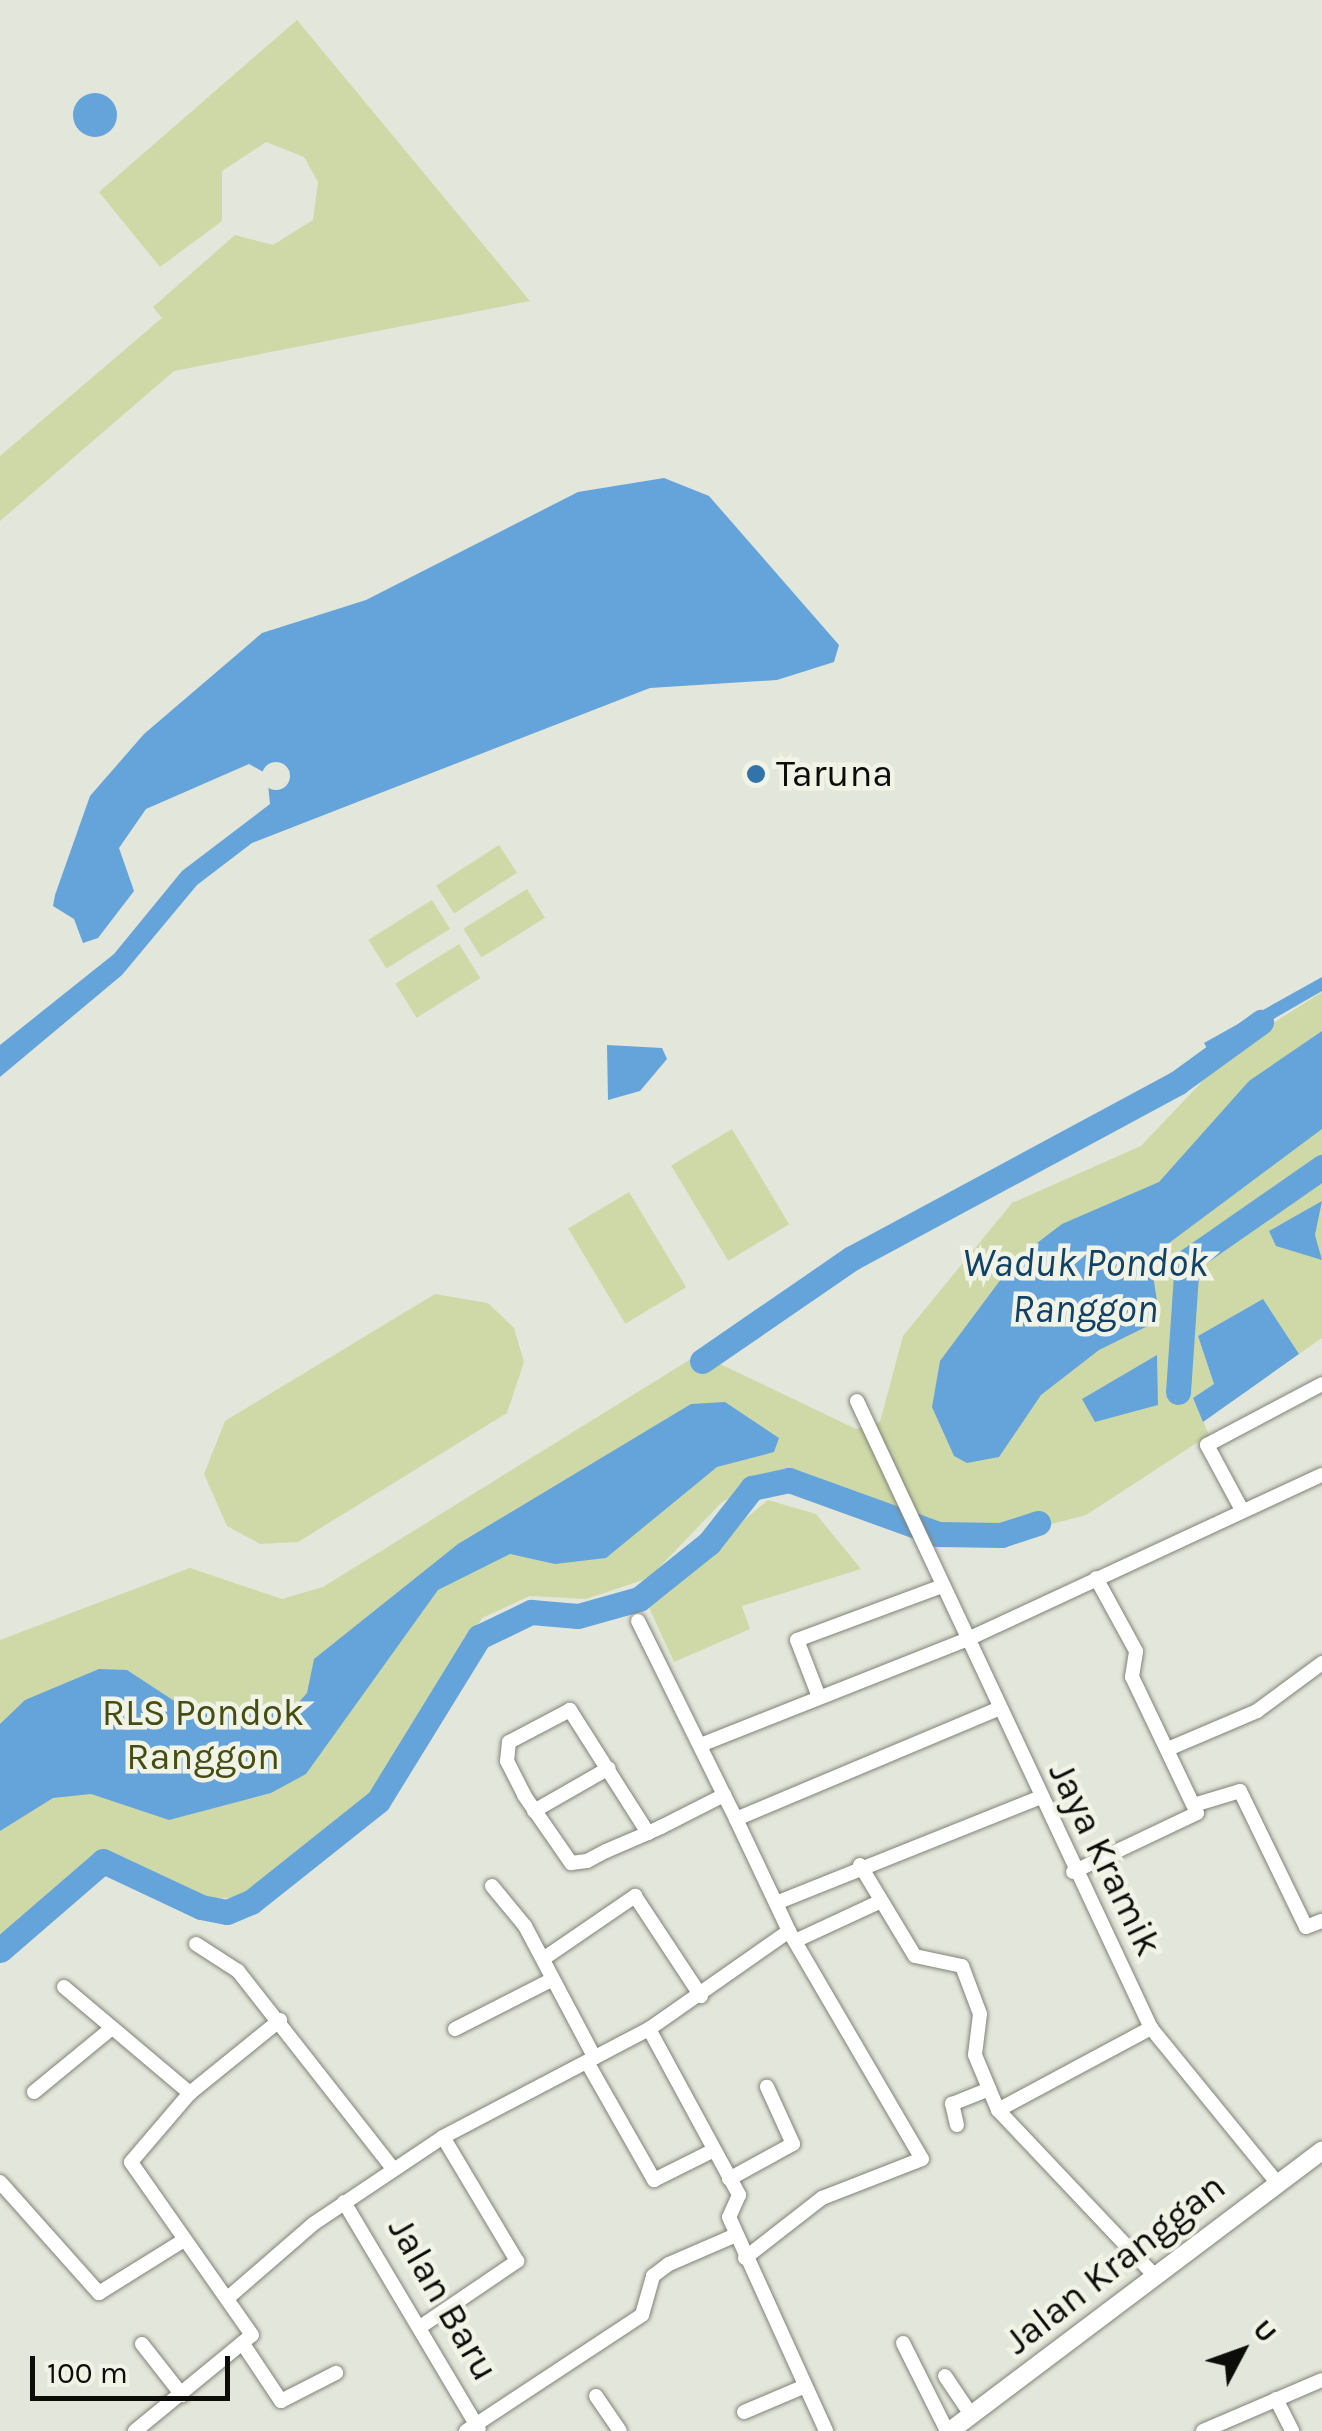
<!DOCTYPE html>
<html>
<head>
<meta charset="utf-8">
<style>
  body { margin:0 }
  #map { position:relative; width:1322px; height:2431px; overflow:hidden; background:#e3e6da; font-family:Karla,sans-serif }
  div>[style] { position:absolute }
  .green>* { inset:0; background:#cfd9a8; transform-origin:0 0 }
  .water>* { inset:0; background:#65a4db }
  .round { border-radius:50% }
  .pier>* { inset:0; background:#e3e6da }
  .river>* { height:25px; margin:-12.5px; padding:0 12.5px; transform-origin:12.5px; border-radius:12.5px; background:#65a4db }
  .roads { filter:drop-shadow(0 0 2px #808378) drop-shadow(0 0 2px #808378) }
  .street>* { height:14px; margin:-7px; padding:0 7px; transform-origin:7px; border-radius:7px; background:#fff }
  .secondary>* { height:18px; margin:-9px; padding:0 9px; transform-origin:9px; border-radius:9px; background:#fff }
  .dots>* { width:28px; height:28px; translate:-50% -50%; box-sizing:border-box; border:5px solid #f1f3e7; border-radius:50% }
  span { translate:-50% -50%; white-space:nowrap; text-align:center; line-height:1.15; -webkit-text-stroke:9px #f1f3e7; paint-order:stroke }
  .poi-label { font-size:38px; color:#0c0d09 }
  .left { translate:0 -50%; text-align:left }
  .park-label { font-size:38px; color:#454d13 }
  .street-label { font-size:38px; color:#0c0d09 }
  .water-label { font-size:40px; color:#124166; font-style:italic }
  .north { position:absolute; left:1192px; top:2301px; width:100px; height:100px; -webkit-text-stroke:8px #f1f3e7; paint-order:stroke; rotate:49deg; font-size:28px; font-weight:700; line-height:40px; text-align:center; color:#0c0d09 }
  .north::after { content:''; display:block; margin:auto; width:35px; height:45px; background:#0c0d09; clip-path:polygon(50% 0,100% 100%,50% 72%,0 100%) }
  .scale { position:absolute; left:30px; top:2356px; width:200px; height:45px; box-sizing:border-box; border:5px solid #0c0d09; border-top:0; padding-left:12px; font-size:30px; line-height:35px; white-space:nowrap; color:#0c0d09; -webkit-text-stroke:8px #f1f3e7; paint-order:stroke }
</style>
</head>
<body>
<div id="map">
  <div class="green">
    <i style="clip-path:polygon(297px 20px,530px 301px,174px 371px,0 521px,0 456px,162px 318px,153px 307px,235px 235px,273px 245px,313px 220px,318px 182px,304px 157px,266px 142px,222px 171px,222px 221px,160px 267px,99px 192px)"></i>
    <i style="left:499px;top:845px;width:33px;height:75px;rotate:57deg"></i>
    <i style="left:527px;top:889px;width:34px;height:75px;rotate:58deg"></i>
    <i style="left:432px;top:900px;width:34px;height:75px;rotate:58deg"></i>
    <i style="left:459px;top:944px;width:40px;height:75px;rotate:58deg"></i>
    <i style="clip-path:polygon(1322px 992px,1322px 1338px,1299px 1354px,1263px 1300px,1198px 1336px,1214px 1384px,1193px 1398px,1209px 1435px,1086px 1515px,1040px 1527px,1034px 1516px,990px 1531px,941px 1529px,769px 1475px,721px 1503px,649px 1578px,586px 1599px,530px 1596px,482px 1618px,376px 1793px,249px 1896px,203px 1900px,103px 1855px,0 1937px,0 1640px,190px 1568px,282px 1599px,323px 1587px,699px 1354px,856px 1429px,880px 1422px,903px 1336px,1012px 1203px,1141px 1146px,1234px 1048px)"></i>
    <i style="left:732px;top:1129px;width:111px;height:71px;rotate:59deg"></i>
    <i style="left:629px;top:1192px;width:111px;height:71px;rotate:59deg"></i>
    <i style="clip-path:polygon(435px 1294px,488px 1303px,514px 1328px,524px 1362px,507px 1413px,298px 1542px,260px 1544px,227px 1526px,204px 1474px,225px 1421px)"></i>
    <i style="clip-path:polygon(768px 1500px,816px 1514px,861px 1569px,742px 1606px,750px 1629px,674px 1662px,646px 1601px)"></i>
  </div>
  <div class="water">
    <i class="round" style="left:73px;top:93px;width:44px;height:44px"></i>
    <i style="clip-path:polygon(664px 478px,709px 496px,839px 645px,834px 662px,777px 680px,650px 688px,252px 843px,197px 885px,122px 975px,0 1077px,0 1045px,114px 954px,182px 871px,270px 804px,267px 774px,249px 764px,146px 809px,119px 848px,134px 891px,98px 938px,83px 943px,74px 919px,53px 906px,55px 895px,90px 796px,144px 734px,262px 633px,366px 600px,578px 492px)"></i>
    <i style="clip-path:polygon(1322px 977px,1322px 991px,1211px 1055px,1204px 1043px)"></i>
    <i style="clip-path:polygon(1322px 1031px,1322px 1129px,1161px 1249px,1152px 1269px,1160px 1320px,1099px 1350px,1041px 1395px,999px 1457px,967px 1463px,954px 1456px,932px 1407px,940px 1361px,1016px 1259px,1062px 1224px,1159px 1182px,1249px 1081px)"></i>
    <i style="clip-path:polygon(607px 1045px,662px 1048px,667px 1059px,640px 1091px,608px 1100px)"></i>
    <i style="clip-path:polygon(1322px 1201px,1315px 1235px,1322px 1260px,1276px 1246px,1269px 1231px)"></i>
    <i style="clip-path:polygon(1263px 1299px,1299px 1354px,1203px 1422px,1193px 1398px,1214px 1384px,1198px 1336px)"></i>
    <i style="clip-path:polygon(1157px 1355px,1158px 1405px,1095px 1422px,1082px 1399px)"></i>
    <i style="clip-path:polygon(725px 1402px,779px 1438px,774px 1452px,717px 1467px,606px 1558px,555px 1564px,510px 1554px,438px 1590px,306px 1774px,271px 1793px,169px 1820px,91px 1794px,53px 1798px,0 1831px,0 1724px,25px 1700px,99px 1669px,127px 1670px,185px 1708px,290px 1712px,307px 1693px,314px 1659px,458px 1544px,691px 1404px)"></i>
  </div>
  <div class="pier">
    <i class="round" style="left:262px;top:762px;width:28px;height:28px"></i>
  </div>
  <div class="river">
    <i style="left:702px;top:1361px;width:182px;rotate:-34.5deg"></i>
    <i style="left:852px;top:1258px;width:369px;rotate:-28.3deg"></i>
    <i style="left:1177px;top:1083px;width:104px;rotate:-36deg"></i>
    <i style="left:1178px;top:1392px;width:131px;rotate:-86.1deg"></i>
    <i style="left:1187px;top:1261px;width:165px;rotate:-34.8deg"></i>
    <i style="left:0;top:1950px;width:136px;rotate:-40.8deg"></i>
    <i style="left:103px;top:1861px;width:108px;rotate:25.1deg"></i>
    <i style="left:201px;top:1907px;width:26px;rotate:11deg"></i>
    <i style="left:227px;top:1912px;width:26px;rotate:-23deg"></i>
    <i style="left:251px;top:1902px;width:162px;rotate:-38.5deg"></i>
    <i style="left:378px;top:1801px;width:193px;rotate:-58.4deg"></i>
    <i style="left:479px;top:1637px;width:58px;rotate:-25.7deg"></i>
    <i style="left:531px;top:1612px;width:47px;rotate:4.9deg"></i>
    <i style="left:578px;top:1616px;width:63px;rotate:-15.6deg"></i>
    <i style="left:639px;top:1599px;width:90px;rotate:-38.7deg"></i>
    <i style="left:709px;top:1543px;width:70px;rotate:-52deg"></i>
    <i style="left:752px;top:1488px;width:38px;rotate:-12deg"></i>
    <i style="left:789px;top:1480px;width:158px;rotate:19.9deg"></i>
    <i style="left:938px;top:1534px;width:63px;rotate:0.9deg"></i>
    <i style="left:1001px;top:1535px;width:39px;rotate:-18deg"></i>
  </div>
  <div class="roads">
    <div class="street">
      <i style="left:857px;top:1401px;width:693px;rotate:64.88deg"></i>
      <i style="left:1151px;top:2028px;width:198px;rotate:50.8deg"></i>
      <i style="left:1242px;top:1510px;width:74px;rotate:-118.3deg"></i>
      <i style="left:1207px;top:1445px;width:130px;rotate:-27.9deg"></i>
      <i style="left:638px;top:1621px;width:194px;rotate:63.7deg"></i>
      <i style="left:819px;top:1697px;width:61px;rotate:-111.1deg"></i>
      <i style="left:797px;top:1640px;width:155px;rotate:-20.4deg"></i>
      <i style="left:703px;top:1744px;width:283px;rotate:-21.6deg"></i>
      <i style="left:966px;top:1640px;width:392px;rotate:-24.9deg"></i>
      <i style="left:1168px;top:1749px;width:97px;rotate:-23.1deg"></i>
      <i style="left:1257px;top:1711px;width:81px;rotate:-36.4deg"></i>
      <i style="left:1197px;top:1804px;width:45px;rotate:-16.8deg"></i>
      <i style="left:1240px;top:1791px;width:151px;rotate:64.1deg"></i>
      <i style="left:1306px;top:1927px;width:17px;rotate:-21deg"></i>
      <i style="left:534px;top:1811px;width:86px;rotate:-29.8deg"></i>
      <i style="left:648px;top:1833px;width:146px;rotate:-122.4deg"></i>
      <i style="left:570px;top:1710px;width:69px;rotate:152.3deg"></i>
      <i style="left:509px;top:1742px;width:19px;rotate:96deg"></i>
      <i style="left:507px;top:1761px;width:38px;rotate:63deg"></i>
      <i style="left:524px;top:1795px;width:83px;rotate:55.3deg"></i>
      <i style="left:571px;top:1863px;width:16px;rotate:-7deg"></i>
      <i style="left:587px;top:1861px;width:21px;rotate:-28deg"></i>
      <i style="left:606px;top:1851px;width:46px;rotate:-23.2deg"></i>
      <i style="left:648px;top:1833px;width:14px;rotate:-25deg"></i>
      <i style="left:661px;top:1827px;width:71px;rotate:-26.9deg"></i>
      <i style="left:724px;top:1795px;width:27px;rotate:63deg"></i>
      <i style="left:860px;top:1865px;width:106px;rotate:58.9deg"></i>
      <i style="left:915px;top:1956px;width:48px;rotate:12deg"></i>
      <i style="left:962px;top:1966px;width:51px;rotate:69.4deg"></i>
      <i style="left:980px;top:2014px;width:41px;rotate:97deg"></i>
      <i style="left:975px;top:2055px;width:60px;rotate:67.3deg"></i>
      <i style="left:998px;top:2110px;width:224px;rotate:46.6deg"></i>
      <i style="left:1073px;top:1872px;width:137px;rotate:-25.4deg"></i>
      <i style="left:1197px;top:1813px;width:151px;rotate:-115.5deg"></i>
      <i style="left:1132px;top:1677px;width:26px;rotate:-81deg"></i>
      <i style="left:1136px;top:1651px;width:83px;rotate:-118.7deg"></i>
      <i style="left:492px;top:1886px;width:52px;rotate:50.5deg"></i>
      <i style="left:525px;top:1926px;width:149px;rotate:62.1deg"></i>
      <i style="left:776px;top:1903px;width:282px;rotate:-21.8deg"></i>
      <i style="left:795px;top:1941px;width:93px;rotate:-24.9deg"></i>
      <i style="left:196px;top:1944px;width:50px;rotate:32.7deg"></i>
      <i style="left:238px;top:1971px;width:251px;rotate:51.9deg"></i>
      <i style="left:543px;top:1959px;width:112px;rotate:-34.4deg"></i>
      <i style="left:635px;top:1896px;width:120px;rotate:56.6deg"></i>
      <i style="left:64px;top:1987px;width:165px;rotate:40.1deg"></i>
      <i style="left:190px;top:2093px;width:116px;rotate:-39deg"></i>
      <i style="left:455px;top:2029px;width:108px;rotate:-27deg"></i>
      <i style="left:649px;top:2029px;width:189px;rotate:61.5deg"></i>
      <i style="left:739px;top:2195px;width:24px;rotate:114deg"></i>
      <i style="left:729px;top:2217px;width:235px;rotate:65.6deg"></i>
      <i style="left:587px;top:2062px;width:136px;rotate:60.4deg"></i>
      <i style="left:654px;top:2180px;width:65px;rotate:-26.6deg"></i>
      <i style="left:34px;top:2092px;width:94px;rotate:-39.4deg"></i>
      <i style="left:998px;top:2110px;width:174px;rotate:-28.2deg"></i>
      <i style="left:957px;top:2125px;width:22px;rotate:-103deg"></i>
      <i style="left:952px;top:2104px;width:40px;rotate:-22deg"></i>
      <i style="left:729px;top:2179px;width:73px;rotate:-28.7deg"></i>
      <i style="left:793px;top:2144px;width:63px;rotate:-114.5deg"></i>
      <i style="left:0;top:2182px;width:149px;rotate:48.3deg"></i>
      <i style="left:99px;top:2293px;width:100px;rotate:-31.9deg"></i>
      <i style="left:344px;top:2202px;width:264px;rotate:59.3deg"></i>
      <i style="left:745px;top:2258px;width:98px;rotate:-37.9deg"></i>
      <i style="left:822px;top:2198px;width:107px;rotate:-21.3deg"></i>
      <i style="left:922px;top:2159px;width:264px;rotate:-120.3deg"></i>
      <i style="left:230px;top:2296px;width:110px;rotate:-40.9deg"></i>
      <i style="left:313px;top:2224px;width:156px;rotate:-33.8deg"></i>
      <i style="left:443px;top:2137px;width:233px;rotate:-27.7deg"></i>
      <i style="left:649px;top:2029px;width:171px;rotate:-35deg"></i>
      <i style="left:789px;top:1931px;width:124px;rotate:-115.3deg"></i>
      <i style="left:736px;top:1819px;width:286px;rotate:-22.8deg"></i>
      <i style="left:423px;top:2325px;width:114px;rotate:-34.2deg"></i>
      <i style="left:517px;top:2261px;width:144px;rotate:-120.8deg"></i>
      <i style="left:903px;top:2343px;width:98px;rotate:63.4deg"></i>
      <i style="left:142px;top:2344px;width:65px;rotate:51.9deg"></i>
      <i style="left:245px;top:2347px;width:65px;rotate:56.3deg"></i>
      <i style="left:281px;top:2401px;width:62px;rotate:-27deg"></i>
      <i style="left:945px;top:2376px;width:48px;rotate:56deg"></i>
      <i style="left:596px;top:2396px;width:42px;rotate:55.6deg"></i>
      <i style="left:1276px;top:2399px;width:36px;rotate:63deg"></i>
      <i style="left:744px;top:2412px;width:64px;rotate:-23deg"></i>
      <i style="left:135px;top:2431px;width:151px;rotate:-39.4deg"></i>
      <i style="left:252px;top:2335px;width:211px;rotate:-125deg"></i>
      <i style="left:131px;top:2162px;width:91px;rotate:-49.5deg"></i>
      <i style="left:466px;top:2431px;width:211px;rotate:-33.4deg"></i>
      <i style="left:642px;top:2315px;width:41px;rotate:-74.2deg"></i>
      <i style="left:653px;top:2276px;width:20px;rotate:-37deg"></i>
      <i style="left:669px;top:2264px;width:73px;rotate:-23.4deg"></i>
      <i style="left:1203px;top:2431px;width:129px;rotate:-23.2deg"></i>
    </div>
    <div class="secondary">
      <i style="left:950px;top:2431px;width:466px;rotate:-37deg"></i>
    </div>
  </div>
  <div class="dots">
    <i style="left:756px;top:774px;background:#3273a9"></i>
  </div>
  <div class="poi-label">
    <span class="left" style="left:776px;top:774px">Taruna</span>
  </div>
  <div class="park-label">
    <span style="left:203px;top:1735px">RLS Pondok<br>Ranggon</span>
  </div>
  <div class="street-label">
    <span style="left:1105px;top:1859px;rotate:64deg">Jaya Kramik</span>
    <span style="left:1115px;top:2264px;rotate:-38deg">Jalan Kranggan</span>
    <span style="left:443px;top:2299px;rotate:60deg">Jalan Baru</span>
  </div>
  <div class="water-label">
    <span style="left:1085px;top:1286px">Waduk Pondok<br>Ranggon</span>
  </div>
  <div class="north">U</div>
  <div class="scale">100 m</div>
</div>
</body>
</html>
